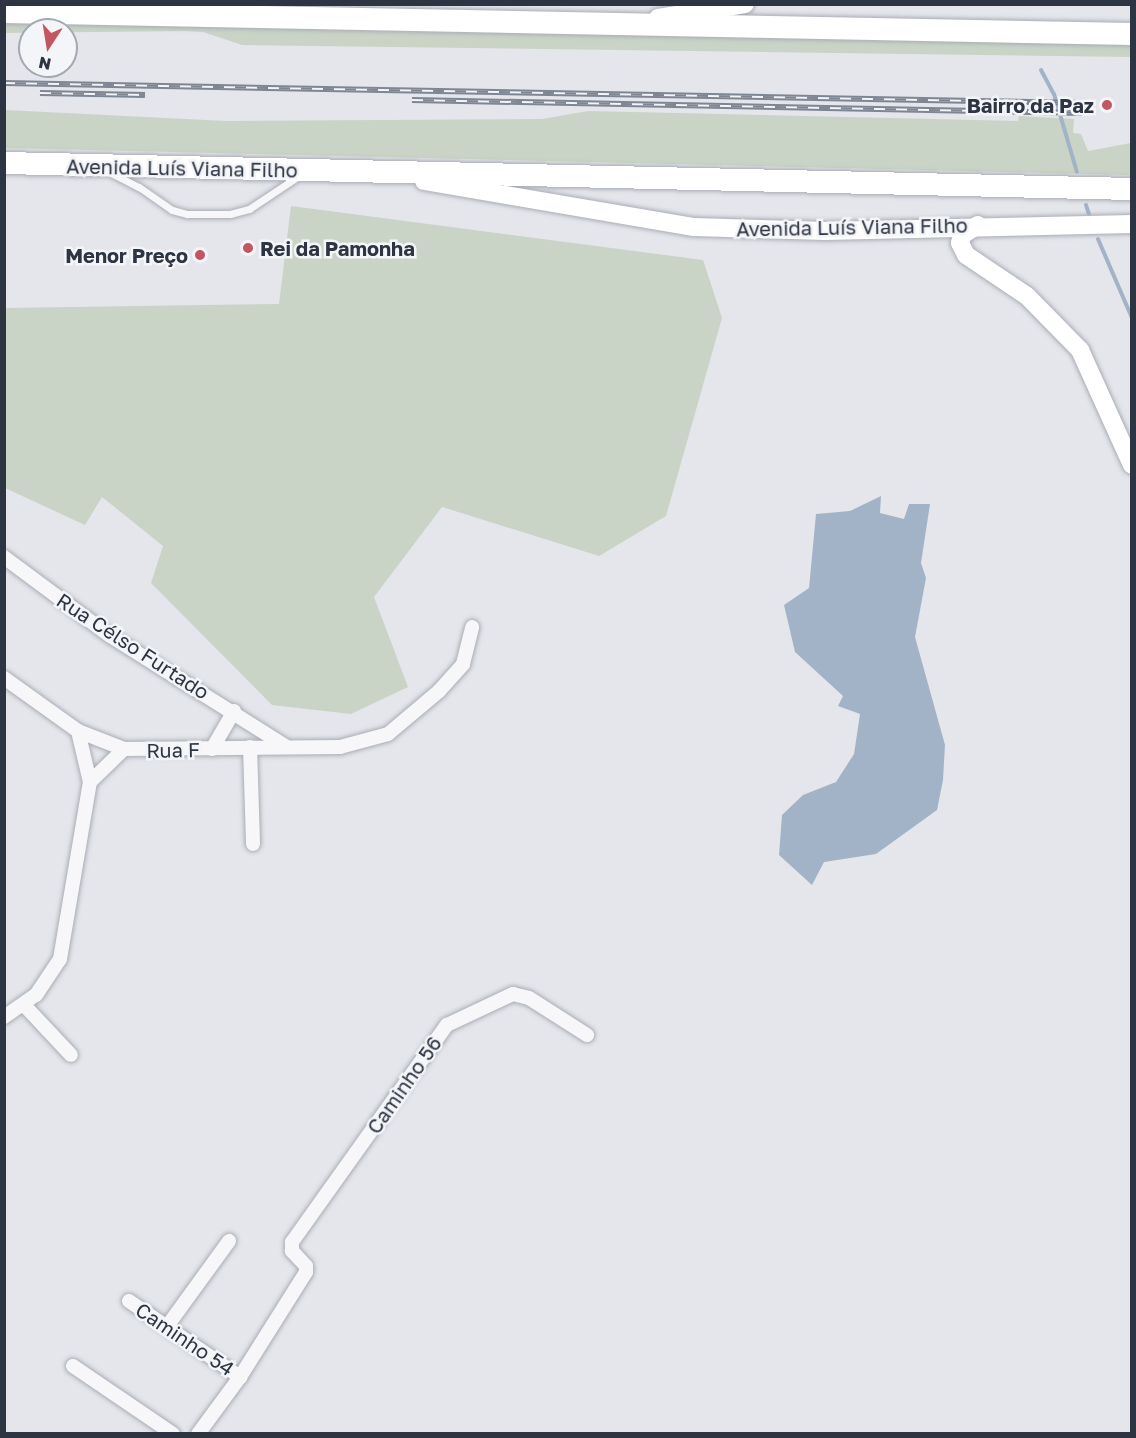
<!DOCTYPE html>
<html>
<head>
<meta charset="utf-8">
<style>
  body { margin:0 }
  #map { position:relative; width:1136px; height:1438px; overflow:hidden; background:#e4e6eb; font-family:"Golos Text",sans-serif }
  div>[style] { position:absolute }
  .green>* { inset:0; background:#c9d4c6 }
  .water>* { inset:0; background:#a3b3c7 }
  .stream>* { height:4px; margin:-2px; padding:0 2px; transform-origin:2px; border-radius:2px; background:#a3b3c7 }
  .roads { filter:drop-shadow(0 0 2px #a9adb5) drop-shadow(0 0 2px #a9adb5) }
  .service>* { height:7px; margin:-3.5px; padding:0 3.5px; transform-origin:3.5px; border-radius:3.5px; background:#f7f7f9 }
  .minor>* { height:14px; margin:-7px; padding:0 7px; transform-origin:7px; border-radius:7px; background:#f7f7f9 }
  .secondary>* { height:18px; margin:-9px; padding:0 9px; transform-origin:9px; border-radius:9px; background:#fff }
  .trunk>* { height:22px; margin:-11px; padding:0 11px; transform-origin:11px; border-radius:11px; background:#fff }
  .rail>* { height:6px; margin-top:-3px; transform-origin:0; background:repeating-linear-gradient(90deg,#f4f5f8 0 11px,#7f8693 0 22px); box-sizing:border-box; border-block:2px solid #7f8693 }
  .dots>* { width:16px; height:16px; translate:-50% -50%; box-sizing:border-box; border:3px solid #f4f5f8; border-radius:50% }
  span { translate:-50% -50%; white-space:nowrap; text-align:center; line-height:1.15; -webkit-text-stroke:5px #f4f5f8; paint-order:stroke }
  .poi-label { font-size:20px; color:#2d3442; font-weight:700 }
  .right { translate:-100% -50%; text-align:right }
  .left { translate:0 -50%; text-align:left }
  .street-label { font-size:20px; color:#2d3442 }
  .frame { position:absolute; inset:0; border:6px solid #2d3442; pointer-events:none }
  .north { position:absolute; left:18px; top:18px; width:60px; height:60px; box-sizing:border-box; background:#f4f5f8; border:2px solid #a4a8af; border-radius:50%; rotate:192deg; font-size:16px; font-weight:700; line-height:24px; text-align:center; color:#2d3442 }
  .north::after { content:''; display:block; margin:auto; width:21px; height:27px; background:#c25762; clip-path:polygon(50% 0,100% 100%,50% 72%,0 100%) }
</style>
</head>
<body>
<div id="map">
  <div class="green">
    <i style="clip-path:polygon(4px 23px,1122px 45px,1131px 46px,1132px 57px,242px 45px,203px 32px,184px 31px,5px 33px)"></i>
    <i style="clip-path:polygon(5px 110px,226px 121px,542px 119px,588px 111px,1018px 121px,1019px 116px,1074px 119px,1073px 133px,1081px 134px,1088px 151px,1131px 143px,1131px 175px,5px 148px)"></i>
    <i style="clip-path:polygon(291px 206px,703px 260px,722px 318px,666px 516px,599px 556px,442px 507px,374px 597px,408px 687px,351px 714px,272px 705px,151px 583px,163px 546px,102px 497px,85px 525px,5px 488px,5px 308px,279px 304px)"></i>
  </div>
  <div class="water">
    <i style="clip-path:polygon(881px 496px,880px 513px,904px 519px,909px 504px,930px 504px,921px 563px,926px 578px,915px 637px,945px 745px,943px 780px,937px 810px,876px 854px,824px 862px,812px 885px,779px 855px,782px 815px,803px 795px,836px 782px,854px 754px,860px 714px,838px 706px,843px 696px,795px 652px,784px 605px,809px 588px,816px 514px,850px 511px)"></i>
  </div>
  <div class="stream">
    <i style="left:1041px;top:70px;width:27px;rotate:62deg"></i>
    <i style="left:1054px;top:94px;width:81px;rotate:73.6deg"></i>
    <i style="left:1086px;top:205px;width:9px;rotate:72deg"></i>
    <i style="left:1098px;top:239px;width:86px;rotate:66.7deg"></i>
  </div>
  <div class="roads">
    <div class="service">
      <i style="left:111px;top:173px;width:31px;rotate:27deg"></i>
      <i style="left:139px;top:187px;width:40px;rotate:34.9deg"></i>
      <i style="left:172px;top:210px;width:16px;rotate:15deg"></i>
      <i style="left:187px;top:214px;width:43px"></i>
      <i style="left:230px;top:214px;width:20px;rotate:-15deg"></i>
      <i style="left:249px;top:209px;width:58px;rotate:-33.7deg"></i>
    </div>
    <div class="minor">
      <i style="left:4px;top:557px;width:131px;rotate:36.6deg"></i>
      <i style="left:109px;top:635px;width:210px;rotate:32.2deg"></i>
      <i style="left:4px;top:678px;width:91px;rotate:35.6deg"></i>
      <i style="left:78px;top:731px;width:49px;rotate:21.4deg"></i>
      <i style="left:124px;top:749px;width:216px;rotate:-0.5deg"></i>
      <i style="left:340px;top:747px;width:50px;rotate:-15.2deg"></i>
      <i style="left:388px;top:734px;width:67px;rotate:-40.1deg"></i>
      <i style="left:439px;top:691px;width:36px;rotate:-48deg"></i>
      <i style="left:463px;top:664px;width:38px;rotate:-76deg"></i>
      <i style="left:78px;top:731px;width:52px;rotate:76.8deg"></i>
      <i style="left:250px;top:747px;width:97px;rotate:88.2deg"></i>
      <i style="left:212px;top:749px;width:44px;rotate:-59.9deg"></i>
      <i style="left:25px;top:1006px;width:67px;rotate:46.8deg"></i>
      <i style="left:4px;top:1017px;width:39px;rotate:-35deg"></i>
      <i style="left:36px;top:995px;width:43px;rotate:-56.3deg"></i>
      <i style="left:60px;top:959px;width:180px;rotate:-80.4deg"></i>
      <i style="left:90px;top:782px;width:47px;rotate:-44.1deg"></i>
      <i style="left:129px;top:1301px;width:135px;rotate:34.4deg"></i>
      <i style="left:168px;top:1325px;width:104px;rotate:-54deg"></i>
      <i style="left:73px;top:1366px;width:121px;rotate:34.2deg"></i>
      <i style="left:198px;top:1434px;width:71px;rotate:-53.6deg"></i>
      <i style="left:240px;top:1377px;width:124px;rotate:-57.8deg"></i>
      <i style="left:306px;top:1272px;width:6px;rotate:-90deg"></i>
      <i style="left:306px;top:1266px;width:21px;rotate:-133deg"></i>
      <i style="left:292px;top:1251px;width:9px;rotate:-90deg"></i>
      <i style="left:292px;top:1242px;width:267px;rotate:-54.5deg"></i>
      <i style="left:447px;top:1025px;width:73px;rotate:-25.2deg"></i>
      <i style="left:513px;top:994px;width:16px;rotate:14deg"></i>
      <i style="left:529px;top:998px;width:69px;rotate:32.5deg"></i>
    </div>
    <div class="secondary">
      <i style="left:658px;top:18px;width:88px;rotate:-9.1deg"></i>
      <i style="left:424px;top:181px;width:274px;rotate:9.7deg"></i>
      <i style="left:694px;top:227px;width:131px;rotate:1.7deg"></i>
      <i style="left:825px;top:231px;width:307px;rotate:-1.3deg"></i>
      <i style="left:978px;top:225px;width:19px;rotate:148deg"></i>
      <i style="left:962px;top:235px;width:8px;rotate:104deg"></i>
      <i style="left:960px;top:243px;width:13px;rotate:63deg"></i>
      <i style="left:966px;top:255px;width:73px;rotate:33.9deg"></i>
      <i style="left:1027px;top:296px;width:76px;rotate:45.5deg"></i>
      <i style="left:1080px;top:350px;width:126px;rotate:65.7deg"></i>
    </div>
    <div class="trunk">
      <i style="left:4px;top:12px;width:1128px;rotate:1.12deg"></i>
      <i style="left:4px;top:163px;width:1128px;rotate:1.32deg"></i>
    </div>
  </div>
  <div class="rail">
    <i style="left:4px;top:83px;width:1079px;rotate:1.06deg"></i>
    <i style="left:40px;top:93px;width:105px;rotate:1.1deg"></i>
    <i style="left:412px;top:100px;width:671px;rotate:1.11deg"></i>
  </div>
  <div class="dots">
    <i style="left:1107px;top:105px;background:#c25762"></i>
    <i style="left:248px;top:248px;background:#c25762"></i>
    <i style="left:200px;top:255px;background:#c25762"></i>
  </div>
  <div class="poi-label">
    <span class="right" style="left:1094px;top:105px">Bairro da Paz</span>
    <span class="left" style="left:260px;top:248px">Rei da Pamonha</span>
    <span class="right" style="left:188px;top:255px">Menor Preço</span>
  </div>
  <div class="street-label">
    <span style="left:182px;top:168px;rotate:1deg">Avenida Luís Viana Filho</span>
    <span style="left:852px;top:227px;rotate:-1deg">Avenida Luís Viana Filho</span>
    <span style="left:133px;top:646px;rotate:33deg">Rua Célso Furtado</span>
    <span style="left:173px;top:750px;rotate:-1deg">Rua F</span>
    <span style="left:404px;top:1085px;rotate:-55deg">Caminho 56</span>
    <span style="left:185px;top:1339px;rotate:34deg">Caminho 54</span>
  </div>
  <div class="frame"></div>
  <div class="north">N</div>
</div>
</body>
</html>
